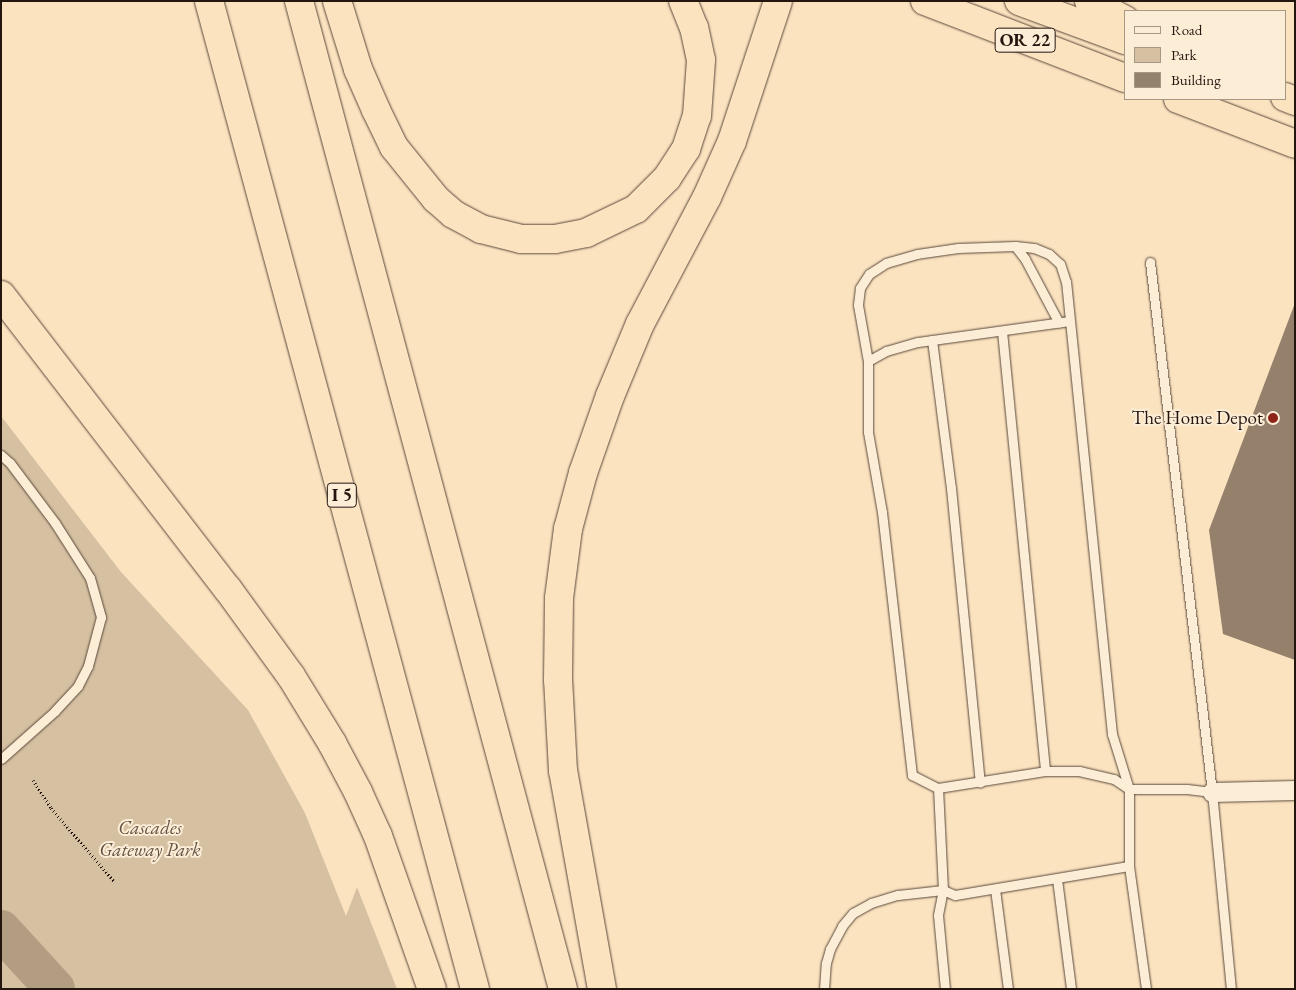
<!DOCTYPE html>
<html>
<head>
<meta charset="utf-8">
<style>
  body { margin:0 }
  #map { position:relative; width:1296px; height:990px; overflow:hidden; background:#fbe3c0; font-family:"EB Garamond",serif }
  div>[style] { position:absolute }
  .green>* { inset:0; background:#d6c0a2 }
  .river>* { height:40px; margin:-20px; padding:0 20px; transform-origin:20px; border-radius:20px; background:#b29d83 }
  .building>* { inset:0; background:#94806b }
  .path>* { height:3px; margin-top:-1.5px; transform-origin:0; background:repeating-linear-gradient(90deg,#24150e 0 1px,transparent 0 3.5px) }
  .roads { filter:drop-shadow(0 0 1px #5a483a) drop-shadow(0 0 1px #5a483a) }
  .service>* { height:9px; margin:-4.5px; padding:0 4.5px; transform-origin:4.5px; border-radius:4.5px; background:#fcedd6 }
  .minor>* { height:19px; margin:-9.5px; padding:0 9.5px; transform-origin:9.5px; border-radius:9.5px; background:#fcedd6 }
  .motorway>* { height:28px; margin:-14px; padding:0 14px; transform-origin:14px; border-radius:14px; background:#fbe3c0 }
  .dots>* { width:14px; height:14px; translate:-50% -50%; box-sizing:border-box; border:2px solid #fcedd6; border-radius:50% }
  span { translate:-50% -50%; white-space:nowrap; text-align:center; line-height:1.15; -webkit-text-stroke:4px #fcedd6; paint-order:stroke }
  .shield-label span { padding:1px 4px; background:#fcedd6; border:1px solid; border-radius:4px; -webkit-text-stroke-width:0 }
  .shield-label { font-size:18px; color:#24150e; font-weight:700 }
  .poi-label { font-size:19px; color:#24150e }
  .right { translate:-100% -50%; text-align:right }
  .park-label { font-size:19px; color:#625142; font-style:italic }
  .frame { position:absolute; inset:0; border:2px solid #24150e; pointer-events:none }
  .legend { position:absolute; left:1124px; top:10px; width:162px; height:90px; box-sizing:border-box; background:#fcedd6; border:1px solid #a69786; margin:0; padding:6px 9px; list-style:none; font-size:15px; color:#24150e }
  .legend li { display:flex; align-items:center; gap:10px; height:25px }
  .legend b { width:25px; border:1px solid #a69786 }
</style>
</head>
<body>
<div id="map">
  <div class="green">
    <i style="clip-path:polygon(1px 416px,121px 572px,248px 710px,305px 813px,346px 916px,357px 887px,397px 989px,1px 989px)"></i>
  </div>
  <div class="river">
    <i style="left:1px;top:930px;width:80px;rotate:47.5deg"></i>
  </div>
  <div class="building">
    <i style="clip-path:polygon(1295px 303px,1295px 660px,1223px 634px,1209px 530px)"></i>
  </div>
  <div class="path">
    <i style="left:33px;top:780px;width:33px;rotate:57deg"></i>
    <i style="left:51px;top:808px;width:96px;rotate:49.2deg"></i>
  </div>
  <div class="roads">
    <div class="service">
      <i style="left:1015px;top:246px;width:16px;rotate:52deg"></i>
      <i style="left:1025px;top:259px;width:72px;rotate:62deg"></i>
      <i style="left:1150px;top:262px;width:534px;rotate:83.33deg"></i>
      <i style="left:1212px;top:792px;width:198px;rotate:84.5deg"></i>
      <i style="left:1002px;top:331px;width:442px;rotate:84.4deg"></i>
      <i style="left:932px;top:340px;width:149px;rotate:82.7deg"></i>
      <i style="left:951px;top:488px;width:296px;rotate:84.4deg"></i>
      <i style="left:868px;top:361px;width:21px;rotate:-29deg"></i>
      <i style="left:886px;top:351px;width:33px;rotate:-16deg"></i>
      <i style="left:918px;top:342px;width:153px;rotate:-7.9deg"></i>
      <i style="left:1px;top:455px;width:12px;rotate:42deg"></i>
      <i style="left:10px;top:463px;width:75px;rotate:53.1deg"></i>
      <i style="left:55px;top:523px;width:65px;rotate:57.5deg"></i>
      <i style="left:90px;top:578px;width:41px;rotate:74.2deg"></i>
      <i style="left:101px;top:617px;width:51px;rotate:104.9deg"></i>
      <i style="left:88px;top:666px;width:22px;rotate:117deg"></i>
      <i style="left:78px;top:686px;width:34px;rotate:133deg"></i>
      <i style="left:55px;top:711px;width:72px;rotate:138.4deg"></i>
      <i style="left:1129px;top:866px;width:124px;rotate:82.1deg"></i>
      <i style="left:1057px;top:879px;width:111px;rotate:82.7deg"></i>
      <i style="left:995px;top:889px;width:101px;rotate:82.6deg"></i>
      <i style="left:824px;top:989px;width:26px;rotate:-86deg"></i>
      <i style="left:826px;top:963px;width:15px;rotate:-74deg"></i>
      <i style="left:830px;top:949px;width:26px;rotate:-62deg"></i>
      <i style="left:842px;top:926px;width:17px;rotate:-50deg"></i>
      <i style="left:853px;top:913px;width:21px;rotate:-29deg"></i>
      <i style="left:871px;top:903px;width:28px;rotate:-17deg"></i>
      <i style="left:898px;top:895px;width:45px;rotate:-6.3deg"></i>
      <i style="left:943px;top:890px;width:13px;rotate:23deg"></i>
      <i style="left:955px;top:895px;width:176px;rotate:-9.5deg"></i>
      <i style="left:1129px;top:866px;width:77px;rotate:-90deg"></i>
      <i style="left:1129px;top:789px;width:58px;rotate:-107.2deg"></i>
      <i style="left:1112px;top:734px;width:454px;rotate:-95.8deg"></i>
      <i style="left:1066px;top:282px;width:19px;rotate:-108deg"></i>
      <i style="left:1060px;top:264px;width:15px;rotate:-138deg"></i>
      <i style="left:1049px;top:254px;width:16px;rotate:-158deg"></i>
      <i style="left:1034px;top:248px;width:19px;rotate:-174deg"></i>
      <i style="left:1015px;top:246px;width:57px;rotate:178deg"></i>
      <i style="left:958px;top:248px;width:41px;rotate:171.7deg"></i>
      <i style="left:917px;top:254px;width:32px;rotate:164deg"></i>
      <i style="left:886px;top:263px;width:20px;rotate:147deg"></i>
      <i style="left:869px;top:274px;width:17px;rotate:123deg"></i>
      <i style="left:860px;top:288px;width:17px;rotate:97deg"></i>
      <i style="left:858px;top:305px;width:57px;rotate:79.9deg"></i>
      <i style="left:868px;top:361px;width:71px;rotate:90deg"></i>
      <i style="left:868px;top:432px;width:81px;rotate:80.1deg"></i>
      <i style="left:882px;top:512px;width:265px;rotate:83.5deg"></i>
      <i style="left:912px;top:775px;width:29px;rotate:27deg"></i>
      <i style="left:945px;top:989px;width:74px;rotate:-95.4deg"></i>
      <i style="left:938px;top:915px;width:25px;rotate:-79deg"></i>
      <i style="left:943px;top:890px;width:102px;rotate:-92.8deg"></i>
      <i style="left:938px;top:788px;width:108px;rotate:-9deg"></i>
      <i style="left:1045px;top:771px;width:34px"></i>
      <i style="left:1079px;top:771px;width:36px;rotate:13deg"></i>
      <i style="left:1114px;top:779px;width:18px;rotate:34deg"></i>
      <i style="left:1129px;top:789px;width:58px"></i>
      <i style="left:1187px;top:789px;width:25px;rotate:7deg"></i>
    </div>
    <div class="minor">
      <i style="left:1212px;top:792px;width:83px;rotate:-1.4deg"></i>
    </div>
    <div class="motorway">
      <i style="left:209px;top:1px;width:1023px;rotate:74.93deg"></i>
      <i style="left:299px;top:1px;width:1023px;rotate:75.04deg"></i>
      <i style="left:337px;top:1px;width:71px;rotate:72.8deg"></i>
      <i style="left:358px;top:69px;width:45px;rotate:66.3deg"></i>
      <i style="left:376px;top:110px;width:41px;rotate:64.1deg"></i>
      <i style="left:394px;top:147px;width:67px;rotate:51.1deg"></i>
      <i style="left:436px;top:199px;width:23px;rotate:41deg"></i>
      <i style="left:453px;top:214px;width:32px;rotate:28deg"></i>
      <i style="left:481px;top:229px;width:41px;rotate:14deg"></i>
      <i style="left:521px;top:239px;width:34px"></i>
      <i style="left:555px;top:239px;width:32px;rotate:-11deg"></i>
      <i style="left:586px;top:233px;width:55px;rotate:-25.6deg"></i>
      <i style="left:636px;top:209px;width:44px;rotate:-45deg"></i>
      <i style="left:667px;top:178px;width:35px;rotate:-57deg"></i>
      <i style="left:686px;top:149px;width:35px;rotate:-72deg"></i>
      <i style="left:697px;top:116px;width:56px;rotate:-85.9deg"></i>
      <i style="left:701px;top:60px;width:33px;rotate:-102deg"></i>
      <i style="left:694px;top:28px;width:29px;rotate:-112deg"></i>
      <i style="left:925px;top:1px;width:214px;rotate:21.1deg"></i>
      <i style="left:1019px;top:1px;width:113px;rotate:20.2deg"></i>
      <i style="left:1089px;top:1px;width:41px;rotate:27.8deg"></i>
      <i style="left:1285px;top:97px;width:11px;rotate:22deg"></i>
      <i style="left:1178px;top:99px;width:125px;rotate:21deg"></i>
      <i style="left:1px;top:295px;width:370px;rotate:52.4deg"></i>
      <i style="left:227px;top:588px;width:109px;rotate:54deg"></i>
      <i style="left:291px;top:676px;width:79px;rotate:58.5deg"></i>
      <i style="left:332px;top:743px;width:55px;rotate:62deg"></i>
      <i style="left:358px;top:792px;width:48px;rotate:65.6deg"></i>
      <i style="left:378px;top:836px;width:162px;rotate:70.6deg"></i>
      <i style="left:602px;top:989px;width:221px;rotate:-100.1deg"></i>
      <i style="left:563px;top:771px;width:91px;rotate:-93.1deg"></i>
      <i style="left:558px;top:680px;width:82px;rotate:-89.3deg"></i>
      <i style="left:559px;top:598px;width:70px;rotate:-82.6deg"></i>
      <i style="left:568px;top:529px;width:58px;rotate:-75deg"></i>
      <i style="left:583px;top:473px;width:82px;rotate:-70.7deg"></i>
      <i style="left:610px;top:396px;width:78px;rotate:-67.4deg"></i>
      <i style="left:640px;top:324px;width:144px;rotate:-62.2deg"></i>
      <i style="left:707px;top:197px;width:61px;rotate:-65.9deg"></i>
      <i style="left:732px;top:141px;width:147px;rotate:-71.8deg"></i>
    </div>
  </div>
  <div class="dots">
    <i style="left:1273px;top:418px;background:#8f2418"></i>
  </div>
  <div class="shield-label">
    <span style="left:1025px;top:40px">OR 22</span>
    <span style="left:342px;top:495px">I 5</span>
  </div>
  <div class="poi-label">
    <span class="right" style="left:1263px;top:418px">The Home Depot</span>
  </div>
  <div class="park-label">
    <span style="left:150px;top:839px">Cascades<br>Gateway Park</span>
  </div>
  <div class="frame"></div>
  <ul class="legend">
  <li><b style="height:6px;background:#fcedd6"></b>Road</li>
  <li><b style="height:14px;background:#d6c0a2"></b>Park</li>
  <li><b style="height:14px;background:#94806b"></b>Building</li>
  </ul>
</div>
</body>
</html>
